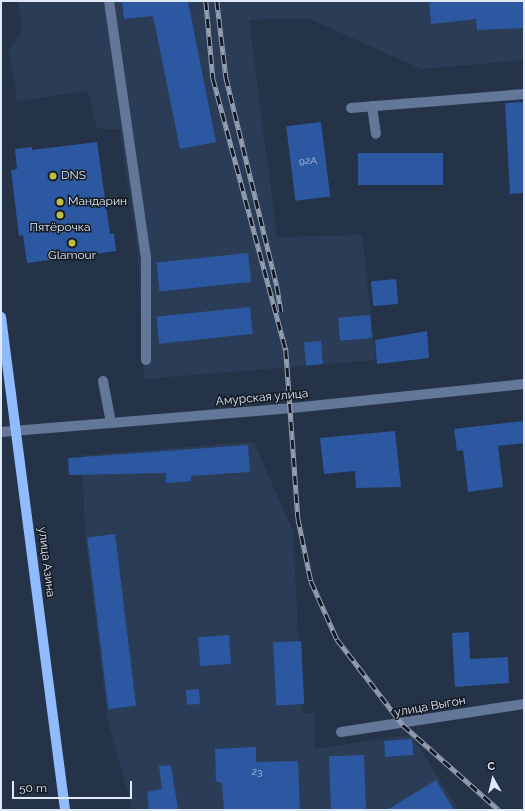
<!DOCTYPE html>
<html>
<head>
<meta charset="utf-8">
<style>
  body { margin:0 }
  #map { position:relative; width:525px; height:811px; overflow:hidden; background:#253349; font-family:Raleway,sans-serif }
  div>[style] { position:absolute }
  .built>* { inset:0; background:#2b3c57 }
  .building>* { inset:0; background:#2c58a1; transform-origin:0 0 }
  .minor>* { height:10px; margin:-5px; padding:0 5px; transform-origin:5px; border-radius:5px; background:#637798 }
  .major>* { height:10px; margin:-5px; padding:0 5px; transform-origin:5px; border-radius:5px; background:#90bbff }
  .rail>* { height:4.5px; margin-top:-2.25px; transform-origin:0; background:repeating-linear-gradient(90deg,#141b24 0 9px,#949fb1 0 18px); box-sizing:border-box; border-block:1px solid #949fb1 }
  .dots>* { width:11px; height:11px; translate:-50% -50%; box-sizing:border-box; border:2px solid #141b24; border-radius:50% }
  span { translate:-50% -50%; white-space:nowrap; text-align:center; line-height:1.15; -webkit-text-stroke:3px #141b24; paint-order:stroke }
  .number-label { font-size:10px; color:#b2c4e2 }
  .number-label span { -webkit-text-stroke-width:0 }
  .poi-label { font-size:12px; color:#dfe8f7 }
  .left { translate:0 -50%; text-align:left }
  .street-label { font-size:12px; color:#dfe8f7 }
  .frame { position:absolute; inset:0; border:2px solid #dfe8f7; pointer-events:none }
  .north { position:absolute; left:473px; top:759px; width:40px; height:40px; -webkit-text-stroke:3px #141b24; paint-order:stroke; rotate:352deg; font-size:11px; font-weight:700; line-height:16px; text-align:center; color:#dfe8f7 }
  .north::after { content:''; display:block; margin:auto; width:14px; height:18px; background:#dfe8f7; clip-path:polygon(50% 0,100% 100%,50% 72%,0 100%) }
  .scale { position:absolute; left:12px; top:781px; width:120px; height:18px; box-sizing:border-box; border:2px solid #dfe8f7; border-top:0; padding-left:5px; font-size:12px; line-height:14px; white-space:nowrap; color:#dfe8f7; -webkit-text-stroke:3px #141b24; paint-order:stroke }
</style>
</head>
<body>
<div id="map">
  <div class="built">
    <i style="clip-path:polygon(18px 1px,524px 1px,524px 60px,421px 69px,308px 18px,249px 20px,277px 237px,362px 235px,376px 360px,144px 379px,138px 253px,120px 130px,97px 128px,88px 91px,17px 101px,9px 50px,22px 31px)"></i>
    <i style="clip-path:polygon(254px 442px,293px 532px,302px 713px,314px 713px,314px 749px,411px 735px,459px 810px,133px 810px,108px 722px,85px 534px,82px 455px)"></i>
  </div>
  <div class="building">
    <i style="clip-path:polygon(122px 1px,188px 1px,216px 142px,180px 149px,153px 16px,124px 19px)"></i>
    <i style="clip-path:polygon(429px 1px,524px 1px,524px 28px,477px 30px,476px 19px,431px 24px)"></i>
    <i style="clip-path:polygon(524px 102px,524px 193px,510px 194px,505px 103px)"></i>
    <i style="left:321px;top:122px;width:75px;height:35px;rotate:83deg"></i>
    <i style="clip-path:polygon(97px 142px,110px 234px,114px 233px,116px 251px,27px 263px,23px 235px,19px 236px,11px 170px,17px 169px,15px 149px,32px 147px,32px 150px)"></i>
    <i style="left:443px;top:153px;width:32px;height:85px;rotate:90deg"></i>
    <i style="left:248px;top:253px;width:29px;height:92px;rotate:84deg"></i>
    <i style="left:396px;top:279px;width:25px;height:25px;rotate:85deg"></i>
    <i style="left:250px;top:307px;width:27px;height:94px;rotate:84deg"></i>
    <i style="left:370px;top:315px;width:23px;height:32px;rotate:85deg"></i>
    <i style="clip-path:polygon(427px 331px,429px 358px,377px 364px,375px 340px)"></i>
    <i style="left:321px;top:341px;width:23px;height:17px;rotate:85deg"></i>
    <i style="clip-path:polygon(524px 421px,524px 443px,498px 446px,503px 487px,468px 492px,463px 450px,457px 451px,454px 429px)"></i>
    <i style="clip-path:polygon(395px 431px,401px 487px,356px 488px,355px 471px,324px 474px,320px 438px)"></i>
    <i style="clip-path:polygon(248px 445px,250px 472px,191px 476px,191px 481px,166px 483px,166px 473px,69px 475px,68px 458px)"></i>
    <i style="left:115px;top:534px;width:173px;height:28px;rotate:83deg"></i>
    <i style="clip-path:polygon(469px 632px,470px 659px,508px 657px,509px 683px,455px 687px,452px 633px)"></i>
    <i style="left:229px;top:635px;width:29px;height:31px;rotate:86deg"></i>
    <i style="left:301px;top:641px;width:63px;height:28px;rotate:87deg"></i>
    <i style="left:199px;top:689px;width:15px;height:13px;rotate:86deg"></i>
    <i style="left:412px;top:739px;width:16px;height:28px;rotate:86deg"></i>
    <i style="clip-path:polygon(256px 747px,256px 762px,298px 761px,300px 810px,224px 810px,222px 783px,216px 781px,215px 749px)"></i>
    <i style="left:364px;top:755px;width:55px;height:35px;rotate:88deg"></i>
    <i style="clip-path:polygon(171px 765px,178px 810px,149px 810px,147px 792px,162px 789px,159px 766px)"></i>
    <i style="clip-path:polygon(436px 780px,454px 810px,387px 810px)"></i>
  </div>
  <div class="minor">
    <i style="left:109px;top:1px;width:260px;rotate:81.8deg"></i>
    <i style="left:146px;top:258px;width:102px;rotate:90deg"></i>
    <i style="left:372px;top:106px;width:28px;rotate:82deg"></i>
    <i style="left:351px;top:108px;width:174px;rotate:-4.6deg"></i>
    <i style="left:103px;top:381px;width:43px;rotate:79.2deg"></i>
    <i style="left:1px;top:432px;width:292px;rotate:-4.7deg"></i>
    <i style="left:292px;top:408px;width:233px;rotate:-5.9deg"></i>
    <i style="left:341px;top:732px;width:185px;rotate:-8.7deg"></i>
  </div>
  <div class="major">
    <i style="left:1px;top:317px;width:497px;rotate:82.6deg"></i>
  </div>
  <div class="rail">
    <i style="left:206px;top:1px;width:77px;rotate:84.8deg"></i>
    <i style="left:213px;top:78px;width:282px;rotate:75deg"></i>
    <i style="left:286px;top:350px;width:168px;rotate:85.9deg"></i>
    <i style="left:298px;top:518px;width:64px;rotate:78.3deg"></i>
    <i style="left:311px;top:581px;width:64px;rotate:65.9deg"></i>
    <i style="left:337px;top:639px;width:108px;rotate:52.5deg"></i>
    <i style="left:403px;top:725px;width:128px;rotate:41.5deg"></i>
    <i style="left:217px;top:1px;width:77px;rotate:83.2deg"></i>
    <i style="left:226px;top:77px;width:215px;rotate:76.3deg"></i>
    <i style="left:277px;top:286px;width:26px;rotate:81deg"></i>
  </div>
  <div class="dots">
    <i style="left:53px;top:176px;background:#bebf42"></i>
    <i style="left:60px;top:202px;background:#bebf42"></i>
    <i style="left:60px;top:215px;background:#bebf42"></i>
    <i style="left:72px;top:243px;background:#bebf42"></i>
  </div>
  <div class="number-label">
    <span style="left:308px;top:161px">92А</span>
    <span style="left:257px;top:772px">23</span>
  </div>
  <div class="poi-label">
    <span class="left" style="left:61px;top:176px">DNS</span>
    <span class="left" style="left:68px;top:202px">Мандарин</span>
    <span style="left:60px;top:228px">Пятёрочка</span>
    <span style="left:72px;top:256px">Glamour</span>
  </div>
  <div class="street-label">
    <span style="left:262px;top:398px;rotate:-5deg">Амурская улица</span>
    <span style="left:46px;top:562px;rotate:83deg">улица Азина</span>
    <span style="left:430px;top:707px;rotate:-10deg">улица Выгон</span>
  </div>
  <div class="frame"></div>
  <div class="north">С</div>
  <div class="scale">50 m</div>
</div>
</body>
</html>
